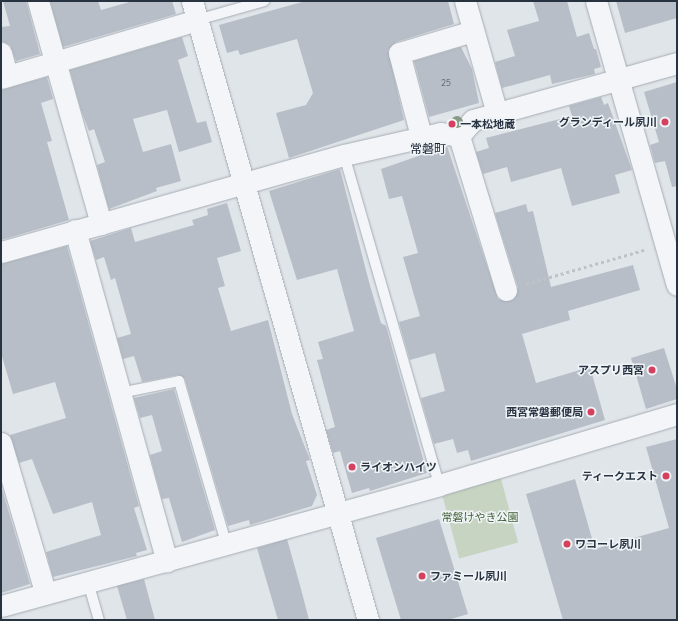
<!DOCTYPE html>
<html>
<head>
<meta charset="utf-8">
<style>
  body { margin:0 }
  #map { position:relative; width:678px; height:621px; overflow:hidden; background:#e0e5ea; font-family:Quicksand,"Noto Sans JP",sans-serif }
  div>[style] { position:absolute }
  .green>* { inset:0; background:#c7d4c1; transform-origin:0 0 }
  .building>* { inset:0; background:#b7bec7 }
  .path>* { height:2.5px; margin-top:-1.25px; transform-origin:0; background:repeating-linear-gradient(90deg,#bec3c9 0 3px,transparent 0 6px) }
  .roads { filter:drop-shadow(0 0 1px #a5acb4) drop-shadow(0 0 1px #a5acb4) }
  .service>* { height:10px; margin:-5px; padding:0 5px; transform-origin:5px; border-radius:5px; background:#f3f5f8 }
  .minor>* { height:21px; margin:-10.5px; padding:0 10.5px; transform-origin:10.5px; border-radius:10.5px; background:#f3f5f8 }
  .trees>* { width:12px; height:12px; margin:-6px; border-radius:50%; background:#879b86 }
  .dots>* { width:11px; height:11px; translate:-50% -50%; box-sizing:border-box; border:2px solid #f0f4f7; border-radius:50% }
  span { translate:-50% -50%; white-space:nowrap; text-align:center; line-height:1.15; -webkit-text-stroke:3px #f0f4f7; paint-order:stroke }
  .number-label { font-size:9px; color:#4c5663 }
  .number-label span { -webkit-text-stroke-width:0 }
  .poi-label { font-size:11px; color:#283342; font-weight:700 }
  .right { translate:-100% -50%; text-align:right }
  .left { translate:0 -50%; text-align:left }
  .park-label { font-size:11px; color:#3f5f35 }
  .neighbourhood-label { font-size:12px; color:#1a2433 }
  .frame { position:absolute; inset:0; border:2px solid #283342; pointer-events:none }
</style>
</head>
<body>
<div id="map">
  <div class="green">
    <i style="left:500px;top:475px;width:70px;height:61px;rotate:75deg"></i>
  </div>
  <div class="building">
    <i style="clip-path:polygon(3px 1px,26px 1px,40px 54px,16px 61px,10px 45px,1px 41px,1px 27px,10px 26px)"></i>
    <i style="clip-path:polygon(50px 1px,98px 1px,101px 10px,133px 1px,172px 1px,176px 14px,63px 47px)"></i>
    <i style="clip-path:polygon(306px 1px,448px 1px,454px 24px,396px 42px,388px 50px,404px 120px,289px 158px,276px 113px,306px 105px,313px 93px,297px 39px,240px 55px,238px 50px,227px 53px,219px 25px)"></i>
    <i style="clip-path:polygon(533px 1px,567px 1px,577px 37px,589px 33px,594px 49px,596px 49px,601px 67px,594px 69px,595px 74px,552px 84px,550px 75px,502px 88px,495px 62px,515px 56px,507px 30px,539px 21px)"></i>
    <i style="clip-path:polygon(616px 1px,677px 1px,677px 18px,625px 33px)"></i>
    <i style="clip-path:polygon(182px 37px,188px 56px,178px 60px,197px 123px,206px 121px,212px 142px,179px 152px,167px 110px,133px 119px,143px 152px,171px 144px,181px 181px,156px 188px,157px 191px,109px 209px,97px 165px,105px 162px,94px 129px,89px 131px,81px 110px,70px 70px)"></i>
    <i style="clip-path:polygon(461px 47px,472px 69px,479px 103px,429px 117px,414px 61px)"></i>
    <i style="clip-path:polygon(47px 77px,53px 99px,41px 103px,52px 141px,47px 142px,69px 220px,1px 240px,1px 90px)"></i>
    <i style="clip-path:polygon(677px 82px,677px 186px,672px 187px,665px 161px,655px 163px,650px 145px,659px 142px,644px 92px)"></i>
    <i style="clip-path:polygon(601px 97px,604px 105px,608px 103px,632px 170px,615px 175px,620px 193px,572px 206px,561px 168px,511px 182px,507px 167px,483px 174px,476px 152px,489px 148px,486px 138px,572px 116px,569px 106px)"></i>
    <i style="clip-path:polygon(447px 146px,498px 299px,510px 301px,515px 298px,518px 287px,495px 213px,526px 204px,528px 212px,533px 211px,551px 287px,633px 265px,640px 290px,568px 311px,570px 320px,522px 334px,536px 383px,590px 367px,605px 420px,471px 461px,468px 450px,457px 453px,453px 439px,434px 444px,421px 398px,445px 391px,435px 353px,410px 360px,399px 322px,420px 316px,403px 257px,418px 253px,402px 196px,389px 199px,381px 169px)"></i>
    <i style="clip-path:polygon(340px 169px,369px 282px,381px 323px,386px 326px,427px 473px,370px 491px,369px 488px,352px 493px,340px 451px,333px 453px,326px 430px,335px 427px,317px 360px,323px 359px,318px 342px,354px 331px,337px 269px,297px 280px,269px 191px)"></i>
    <i style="clip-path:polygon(227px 203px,241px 251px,217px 258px,225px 286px,218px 288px,231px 331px,268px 320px,292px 414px,310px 460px,306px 461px,317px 495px,312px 506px,250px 525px,249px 520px,228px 526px,185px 379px,178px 375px,142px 382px,134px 356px,123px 359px,117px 338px,131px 334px,115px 278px,111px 280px,104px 257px,96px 260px,90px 241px,131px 228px,135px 242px,194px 225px,192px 220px,208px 215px,207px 209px)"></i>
    <i style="clip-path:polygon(67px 246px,139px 506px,134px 508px,147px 550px,136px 553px,137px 556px,53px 577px,46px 552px,101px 535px,92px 502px,53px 514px,32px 459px,19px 463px,10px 435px,66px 418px,55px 382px,13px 394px,1px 353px,1px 264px)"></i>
    <i style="clip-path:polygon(664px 348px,677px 389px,677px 399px,646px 409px,631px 358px)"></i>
    <i style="clip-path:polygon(174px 389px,215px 530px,182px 542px,169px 498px,162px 499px,150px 455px,162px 451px,152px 415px,140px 418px,134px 398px)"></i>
    <i style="clip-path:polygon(677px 439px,677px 620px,563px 620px,526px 494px,575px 479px,595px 549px,669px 528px,646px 447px)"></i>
    <i style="clip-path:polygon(1px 486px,30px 584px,1px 593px)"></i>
    <i style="clip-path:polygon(439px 519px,468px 614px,448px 620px,401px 620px,376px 538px)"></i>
    <i style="clip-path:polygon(287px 539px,301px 589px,309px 620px,278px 620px,261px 562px,257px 548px)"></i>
    <i style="clip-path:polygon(144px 579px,155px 620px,127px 620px,117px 586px)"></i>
  </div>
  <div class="path">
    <i style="left:526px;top:284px;width:123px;rotate:-16.1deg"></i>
  </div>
  <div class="roads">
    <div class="service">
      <i style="left:197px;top:20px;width:70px;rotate:-15.8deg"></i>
      <i style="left:344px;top:155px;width:343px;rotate:73.9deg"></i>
      <i style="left:120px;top:393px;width:60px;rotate:-11.5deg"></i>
      <i style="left:179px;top:381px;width:169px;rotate:73.8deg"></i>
      <i style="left:88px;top:582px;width:40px;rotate:74deg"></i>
    </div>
    <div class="minor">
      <i style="left:38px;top:1px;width:232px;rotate:74.2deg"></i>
      <i style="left:192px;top:1px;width:644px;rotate:74.13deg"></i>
      <i style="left:465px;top:1px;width:116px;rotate:74.1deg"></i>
      <i style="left:596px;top:1px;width:295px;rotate:74.1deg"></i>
      <i style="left:1px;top:53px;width:24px;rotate:75deg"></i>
      <i style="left:1px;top:78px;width:204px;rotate:-16.5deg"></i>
      <i style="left:421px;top:136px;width:86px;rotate:-104.8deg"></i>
      <i style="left:399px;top:53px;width:77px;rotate:-16.6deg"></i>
      <i style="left:459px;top:136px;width:161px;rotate:73deg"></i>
      <i style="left:75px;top:230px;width:344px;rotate:74.5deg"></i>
      <i style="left:1px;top:252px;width:356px;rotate:-15.8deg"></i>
      <i style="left:344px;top:155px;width:99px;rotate:-12.8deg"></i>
      <i style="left:441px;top:133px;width:18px;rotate:9deg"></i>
      <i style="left:459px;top:136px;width:21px;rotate:-49deg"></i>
      <i style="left:473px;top:120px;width:212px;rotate:-15.6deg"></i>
      <i style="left:1px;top:443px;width:155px;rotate:73.5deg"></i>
      <i style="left:1px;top:606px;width:454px;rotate:-15.4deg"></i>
      <i style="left:439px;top:485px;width:248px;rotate:-16.6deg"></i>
    </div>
  </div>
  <div class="trees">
    <i style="left:457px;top:122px"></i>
  </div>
  <div class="dots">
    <i style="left:665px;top:122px;background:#d4405e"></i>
    <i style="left:452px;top:124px;background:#d4405e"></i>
    <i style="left:652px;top:370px;background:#d4405e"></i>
    <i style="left:591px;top:412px;background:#d4405e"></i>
    <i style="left:352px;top:467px;background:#d4405e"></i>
    <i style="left:666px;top:476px;background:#d4405e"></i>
    <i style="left:567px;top:544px;background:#d4405e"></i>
    <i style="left:422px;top:576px;background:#d4405e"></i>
  </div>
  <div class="number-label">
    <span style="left:446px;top:83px">25</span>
  </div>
  <div class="poi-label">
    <span class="right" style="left:657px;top:122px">グランディール夙川</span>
    <span class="left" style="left:460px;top:124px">一本松地蔵</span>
    <span class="right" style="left:644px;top:370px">アスプリ西宮</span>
    <span class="right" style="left:583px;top:412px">西宮常磐郵便局</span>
    <span class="left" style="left:360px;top:467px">ライオンハイツ</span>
    <span class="right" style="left:658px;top:476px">ティークエスト</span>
    <span class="left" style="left:575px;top:544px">ワコーレ夙川</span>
    <span class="left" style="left:430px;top:576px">ファミール夙川</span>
  </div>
  <div class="park-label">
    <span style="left:480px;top:517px">常磐けやき公園</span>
  </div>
  <div class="neighbourhood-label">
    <span style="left:428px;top:149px">常磐町</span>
  </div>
  <div class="frame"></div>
</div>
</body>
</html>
